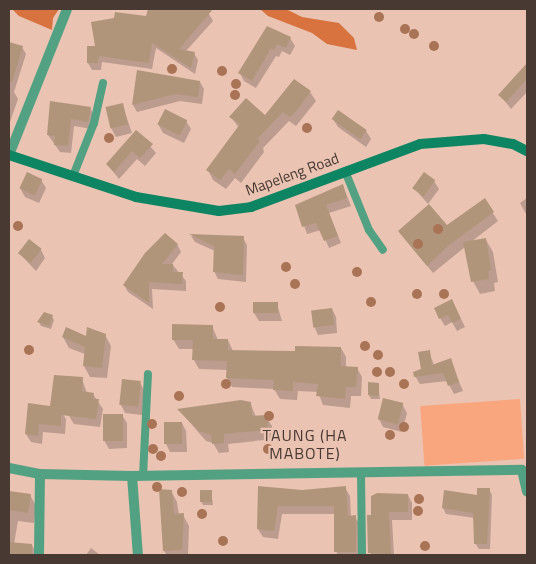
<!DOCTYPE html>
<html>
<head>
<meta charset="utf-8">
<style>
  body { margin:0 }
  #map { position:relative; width:536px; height:564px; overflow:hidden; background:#eac3b2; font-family:"Titillium Web",sans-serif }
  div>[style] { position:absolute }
  .green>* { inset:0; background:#f9a67f; transform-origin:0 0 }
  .forest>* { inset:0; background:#d8733f }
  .shadow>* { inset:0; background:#0003 }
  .building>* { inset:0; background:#b1957a; transform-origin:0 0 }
  .lane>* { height:8px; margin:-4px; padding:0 4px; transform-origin:4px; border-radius:4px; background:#52a182 }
  .street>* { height:10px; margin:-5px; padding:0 5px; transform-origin:5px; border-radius:5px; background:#52a182 }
  .secondary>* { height:10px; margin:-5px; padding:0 5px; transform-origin:5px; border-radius:5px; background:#0e8562 }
  .trees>* { width:10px; height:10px; margin:-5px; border-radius:50%; background:#a97356 }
  span { translate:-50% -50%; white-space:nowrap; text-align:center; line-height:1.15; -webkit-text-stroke:4.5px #eac3b2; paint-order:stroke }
  .street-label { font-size:15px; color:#483932 }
  .neighbourhood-label { font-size:16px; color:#483932; letter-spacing:1px }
  .frame { position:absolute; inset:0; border:10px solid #483932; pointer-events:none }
</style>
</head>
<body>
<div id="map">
  <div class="green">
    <i style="left:520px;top:399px;width:60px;height:100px;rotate:86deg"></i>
  </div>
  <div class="forest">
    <i style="clip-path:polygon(12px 9px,59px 9px,53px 18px,52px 30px,19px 16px)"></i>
    <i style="clip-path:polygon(260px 9px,286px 9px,302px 17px,339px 23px,354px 38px,357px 50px,327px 44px,312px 33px,268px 16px)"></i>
  </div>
  <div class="shadow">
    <i style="clip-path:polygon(149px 9px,185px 14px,188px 9px,197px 9px,209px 14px,213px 21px,186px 51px,194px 53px,198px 60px,195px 74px,156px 48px,152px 69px,102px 62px,101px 70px,92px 70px,88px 63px,88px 47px,96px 47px,147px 18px)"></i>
    <i style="clip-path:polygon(268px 28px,290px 38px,295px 46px,290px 55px,282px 51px,279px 57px,276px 56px,256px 88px,244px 81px,240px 73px)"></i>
    <i style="clip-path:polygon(9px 43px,22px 47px,26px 54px,14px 92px,18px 99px,9px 125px)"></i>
    <i style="clip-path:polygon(527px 65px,527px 92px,511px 109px,500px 95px)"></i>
    <i style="clip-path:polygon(138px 72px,200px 82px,204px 89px,202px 104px,180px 101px,137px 112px,133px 105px)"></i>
    <i style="clip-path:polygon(310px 92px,316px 101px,296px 126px,289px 121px,263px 148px,264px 152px,241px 183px,235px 178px,226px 189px,213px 180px,208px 170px,239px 128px,231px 117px,265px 117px)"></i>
    <i style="clip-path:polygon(51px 103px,90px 108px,94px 115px,92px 129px,74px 126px,71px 153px,60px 152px,48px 135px)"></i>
    <i style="clip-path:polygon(122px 104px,132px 133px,116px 137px,111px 128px)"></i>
    <i style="clip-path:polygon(339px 111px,366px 131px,371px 139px,366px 147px,338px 127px,333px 119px)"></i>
    <i style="clip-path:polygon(186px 121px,191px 129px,184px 143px,163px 133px,158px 124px)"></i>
    <i style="clip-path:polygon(137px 131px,156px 153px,145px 166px,137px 159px,119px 179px,107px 164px)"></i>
    <i style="clip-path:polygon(41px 180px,46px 188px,39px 203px,25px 197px,20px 188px)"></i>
    <i style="clip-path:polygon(434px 181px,439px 189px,428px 204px,414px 188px)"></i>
    <i style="clip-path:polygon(343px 186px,351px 206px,329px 213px,341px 243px,329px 248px,321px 230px,307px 234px,297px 206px)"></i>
    <i style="clip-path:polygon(527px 198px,527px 216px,520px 203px)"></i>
    <i style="clip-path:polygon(484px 200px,498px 221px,471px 242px,486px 240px,493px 252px,498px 282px,494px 283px,495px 291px,480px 294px,473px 281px,465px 247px,433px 273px,405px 239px,447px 227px)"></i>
    <i style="clip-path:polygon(191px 236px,243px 238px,247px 245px,246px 282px,218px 279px,214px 271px,215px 251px,195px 242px)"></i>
    <i style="clip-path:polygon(177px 244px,181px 252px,172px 264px,186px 281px,186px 291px,152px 289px,153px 309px,128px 292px,124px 285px)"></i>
    <i style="clip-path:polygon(41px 250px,45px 258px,36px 271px,19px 253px)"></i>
    <i style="clip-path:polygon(452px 301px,465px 327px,457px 331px,452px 322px,445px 326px,440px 318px)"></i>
    <i style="clip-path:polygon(277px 304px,282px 321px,259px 321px,254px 313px)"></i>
    <i style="clip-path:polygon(332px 309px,336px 317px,337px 333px,318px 335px,314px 326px)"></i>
    <i style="clip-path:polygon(52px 316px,54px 320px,51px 329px,41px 326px,39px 322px)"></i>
    <i style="clip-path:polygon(212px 326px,218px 340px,228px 340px,233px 351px,296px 352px,341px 348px,346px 357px,346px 367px,357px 368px,362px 377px,361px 396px,351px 396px,350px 408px,323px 405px,318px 392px,298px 391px,297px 400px,280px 399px,274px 389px,232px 387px,227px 378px,228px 370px,199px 369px,194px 360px,194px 349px,179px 349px,173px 339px)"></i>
    <i style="clip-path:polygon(105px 335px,111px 346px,107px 378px,90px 377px,84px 366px,85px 354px,69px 348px,63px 337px)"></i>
    <i style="clip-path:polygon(429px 352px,434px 365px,450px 360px,463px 391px,454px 394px,447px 381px,420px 384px,415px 376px,422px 370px)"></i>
    <i style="clip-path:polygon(82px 379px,87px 393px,93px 394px,103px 409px,100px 427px,74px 424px,69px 416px)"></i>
    <i style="clip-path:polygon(140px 383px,145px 391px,142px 415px,125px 413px,121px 405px)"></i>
    <i style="clip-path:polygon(378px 384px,380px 399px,371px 399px,369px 395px)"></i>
    <i style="clip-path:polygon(250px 403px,256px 417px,266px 417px,272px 426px,273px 439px,228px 444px,229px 452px,219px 453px,213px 443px,206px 441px,179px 410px)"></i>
    <i style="clip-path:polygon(402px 404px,407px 413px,402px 432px,383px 427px,379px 419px)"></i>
    <i style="clip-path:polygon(29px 406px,61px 411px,66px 419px,65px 434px,43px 432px,42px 444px,31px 442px,26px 434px)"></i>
    <i style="clip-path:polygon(122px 415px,127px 423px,127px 448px,109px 449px,104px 440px)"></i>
    <i style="clip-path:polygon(182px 423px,186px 431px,187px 452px,170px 452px,166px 444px)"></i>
    <i style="clip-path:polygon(260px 488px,302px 491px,345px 488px,350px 496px,351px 517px,355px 517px,360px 525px,360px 555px,337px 555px,335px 514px,282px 514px,278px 539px,263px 537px,258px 529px)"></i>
    <i style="clip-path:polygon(489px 489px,492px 495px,490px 549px,479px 549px,475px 543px,475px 518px,446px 514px,443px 508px,478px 497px)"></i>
    <i style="clip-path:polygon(171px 491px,177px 502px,179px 515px,183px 515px,189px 526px,188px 555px,167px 555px,164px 551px)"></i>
    <i style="clip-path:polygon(9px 492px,30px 495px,36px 506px,34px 523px,18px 521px,14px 544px,32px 545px,37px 555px,9px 555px)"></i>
    <i style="clip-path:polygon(211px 492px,213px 505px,203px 505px,201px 501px)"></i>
    <i style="clip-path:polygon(408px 495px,412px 503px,412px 520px,392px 520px,394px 555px,371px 555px,368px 517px)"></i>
    <i style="clip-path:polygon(91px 548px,100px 555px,86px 555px)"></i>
  </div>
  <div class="building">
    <i style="clip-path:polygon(148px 9px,213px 9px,179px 49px,195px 52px,191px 68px,152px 43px,149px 63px,99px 56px,98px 63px,87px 63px,87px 46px,95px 46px,91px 22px,114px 18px,115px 12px,146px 16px)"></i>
    <i style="clip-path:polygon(267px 26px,291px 37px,286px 48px,277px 44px,274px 50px,271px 48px,252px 81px,238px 73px)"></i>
    <i style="clip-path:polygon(9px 42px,23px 46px,12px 82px,9px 82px)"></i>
    <i style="clip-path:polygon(527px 63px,527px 79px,506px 102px,498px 95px)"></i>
    <i style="clip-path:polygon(137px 70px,200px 81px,198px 97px,175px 94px,132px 105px)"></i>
    <i style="clip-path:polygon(294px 79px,311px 91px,298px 109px,290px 117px,283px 112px,257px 139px,260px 141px,235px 174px,229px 169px,220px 180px,206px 170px,240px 124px,229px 117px,246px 98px,265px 115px)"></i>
    <i style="clip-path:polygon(50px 101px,91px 107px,88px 122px,71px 119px,68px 146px,54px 145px,55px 136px,47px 135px)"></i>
    <i style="left:123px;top:103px;width:22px;height:18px;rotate:77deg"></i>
    <i style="left:165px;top:109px;width:25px;height:17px;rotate:27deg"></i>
    <i style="left:338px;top:110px;width:35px;height:11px;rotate:35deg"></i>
    <i style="clip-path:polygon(136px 130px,153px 144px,140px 158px,132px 151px,114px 172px,106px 164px)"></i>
    <i style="left:27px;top:172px;width:17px;height:18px;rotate:25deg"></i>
    <i style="left:424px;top:172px;width:14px;height:20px;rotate:36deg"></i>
    <i style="clip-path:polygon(343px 184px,347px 198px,326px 205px,338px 236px,324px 241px,316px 223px,302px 227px,295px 205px)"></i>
    <i style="clip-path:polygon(485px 198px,494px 212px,449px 245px,427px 266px,398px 231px,429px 204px,447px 225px)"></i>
    <i style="clip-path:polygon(165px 233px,178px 244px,162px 264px,173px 264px,173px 272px,183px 272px,182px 284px,149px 282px,149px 303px,123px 285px,145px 253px)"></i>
    <i style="clip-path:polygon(189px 234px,244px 236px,243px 275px,213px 272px,214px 246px)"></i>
    <i style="clip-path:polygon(486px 238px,491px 270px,488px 271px,489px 279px,471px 282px,463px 242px)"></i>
    <i style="left:29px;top:239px;width:16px;height:18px;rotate:38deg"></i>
    <i style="clip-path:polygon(452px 299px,461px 319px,452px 323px,448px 315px,439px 319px,434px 308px)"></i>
    <i style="left:278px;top:302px;width:11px;height:25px;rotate:90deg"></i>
    <i style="left:332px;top:308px;width:17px;height:21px;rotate:83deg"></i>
    <i style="clip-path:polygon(44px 312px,53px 315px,49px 326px,37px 322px)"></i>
    <i style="clip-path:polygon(172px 324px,213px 325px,213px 339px,228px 339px,228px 350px,295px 351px,295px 346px,341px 347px,341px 366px,358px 367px,356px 387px,346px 387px,345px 399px,316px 396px,318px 384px,293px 382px,293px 391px,273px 390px,274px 380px,226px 378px,227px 361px,192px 360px,193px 340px,172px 340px)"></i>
    <i style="clip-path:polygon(66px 327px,86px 336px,87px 327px,106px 334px,102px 368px,83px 366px,85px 347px,62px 337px)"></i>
    <i style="clip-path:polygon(430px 350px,432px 365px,451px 358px,459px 382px,448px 386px,443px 373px,414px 377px,413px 372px,421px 369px,418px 352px)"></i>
    <i style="clip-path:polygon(54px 375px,83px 377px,82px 391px,94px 393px,93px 399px,99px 399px,96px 419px,61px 415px,61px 426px,39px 424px,38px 436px,25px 434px,28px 403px,50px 406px)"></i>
    <i style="left:122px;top:379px;width:19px;height:26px;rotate:6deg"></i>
    <i style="clip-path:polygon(368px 382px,379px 383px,379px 396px,368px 395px)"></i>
    <i style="left:383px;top:398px;width:21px;height:22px;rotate:14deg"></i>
    <i style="clip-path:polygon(241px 400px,251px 402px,252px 416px,267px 415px,268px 430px,224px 434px,224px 443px,212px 444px,211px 435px,199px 431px,177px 409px)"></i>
    <i style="left:103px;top:414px;width:20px;height:27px"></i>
    <i style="left:164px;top:422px;width:18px;height:22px"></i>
    <i style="clip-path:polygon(258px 486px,302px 490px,346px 486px,348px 516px,356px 515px,356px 552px,334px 552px,334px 506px,278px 506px,274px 531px,257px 529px)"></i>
    <i style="clip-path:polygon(477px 488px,490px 488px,487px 544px,474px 544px,473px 513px,442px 508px,444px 490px,477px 495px)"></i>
    <i style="clip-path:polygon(159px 489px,172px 490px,174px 514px,184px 513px,182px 550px,163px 551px)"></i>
    <i style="left:200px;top:490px;width:12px;height:12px"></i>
    <i style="clip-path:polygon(9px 491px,31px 494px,28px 513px,9px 510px)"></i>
    <i style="clip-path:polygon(377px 493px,408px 494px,408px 512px,389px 512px,391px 554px,368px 553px,367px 515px,371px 515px,371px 496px)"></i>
    <i style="clip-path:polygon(9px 542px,32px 544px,32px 555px,9px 555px)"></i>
  </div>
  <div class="lane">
    <i style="left:345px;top:171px;width:64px;rotate:67.9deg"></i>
    <i style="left:369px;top:230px;width:24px;rotate:55deg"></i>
    <i style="left:73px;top:176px;width:57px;rotate:-68.4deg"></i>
    <i style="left:94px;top:123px;width:41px;rotate:-77.3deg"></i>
    <i style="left:361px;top:472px;width:83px;rotate:89.3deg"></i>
    <i style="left:143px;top:476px;width:102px;rotate:-87.2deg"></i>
  </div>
  <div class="street">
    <i style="left:9px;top:155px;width:157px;rotate:-68.3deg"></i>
    <i style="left:9px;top:468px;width:32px;rotate:11deg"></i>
    <i style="left:40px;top:474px;width:92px;rotate:1.2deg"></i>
    <i style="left:132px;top:476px;width:390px;rotate:-0.9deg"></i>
    <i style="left:522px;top:470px;width:22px;rotate:77deg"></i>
    <i style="left:132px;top:476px;width:79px;rotate:85.7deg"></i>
    <i style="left:39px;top:555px;width:81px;rotate:-89.3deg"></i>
  </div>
  <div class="secondary">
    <i style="left:9px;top:155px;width:134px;rotate:18.3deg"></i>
    <i style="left:136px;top:197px;width:84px;rotate:9.6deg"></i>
    <i style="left:219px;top:211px;width:32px;rotate:-7deg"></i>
    <i style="left:251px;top:207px;width:180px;rotate:-20.4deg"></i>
    <i style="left:420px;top:144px;width:64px;rotate:-4.5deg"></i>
    <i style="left:484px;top:139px;width:29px;rotate:10deg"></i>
    <i style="left:513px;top:144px;width:16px;rotate:27deg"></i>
  </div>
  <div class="trees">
    <i style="left:379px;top:17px"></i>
    <i style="left:405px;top:29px"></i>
    <i style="left:414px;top:34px"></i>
    <i style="left:434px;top:46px"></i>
    <i style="left:172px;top:69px"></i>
    <i style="left:222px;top:71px"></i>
    <i style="left:236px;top:84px"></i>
    <i style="left:235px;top:95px"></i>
    <i style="left:307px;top:128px"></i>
    <i style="left:109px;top:138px"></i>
    <i style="left:18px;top:226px"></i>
    <i style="left:438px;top:229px"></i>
    <i style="left:418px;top:244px"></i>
    <i style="left:286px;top:267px"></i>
    <i style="left:357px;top:272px"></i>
    <i style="left:295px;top:284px"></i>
    <i style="left:417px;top:294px"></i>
    <i style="left:444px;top:294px"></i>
    <i style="left:371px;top:302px"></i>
    <i style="left:220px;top:307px"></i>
    <i style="left:365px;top:346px"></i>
    <i style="left:29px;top:350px"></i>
    <i style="left:378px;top:355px"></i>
    <i style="left:377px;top:372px"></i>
    <i style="left:390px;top:372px"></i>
    <i style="left:226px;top:384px"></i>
    <i style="left:404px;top:384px"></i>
    <i style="left:179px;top:396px"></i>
    <i style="left:269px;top:416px"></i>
    <i style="left:152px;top:424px"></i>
    <i style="left:404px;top:427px"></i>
    <i style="left:390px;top:435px"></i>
    <i style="left:153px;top:449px"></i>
    <i style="left:268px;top:449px"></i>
    <i style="left:161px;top:456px"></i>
    <i style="left:157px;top:487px"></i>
    <i style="left:182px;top:492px"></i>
    <i style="left:419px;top:499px"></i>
    <i style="left:418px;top:511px"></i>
    <i style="left:202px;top:514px"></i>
    <i style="left:223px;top:541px"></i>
    <i style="left:425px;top:546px"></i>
  </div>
  <div class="street-label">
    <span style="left:292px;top:174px;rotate:-20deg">Mapeleng Road</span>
  </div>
  <div class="neighbourhood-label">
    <span style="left:305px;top:444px">TAUNG (HA<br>MABOTE)</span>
  </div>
  <div class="frame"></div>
</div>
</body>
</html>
